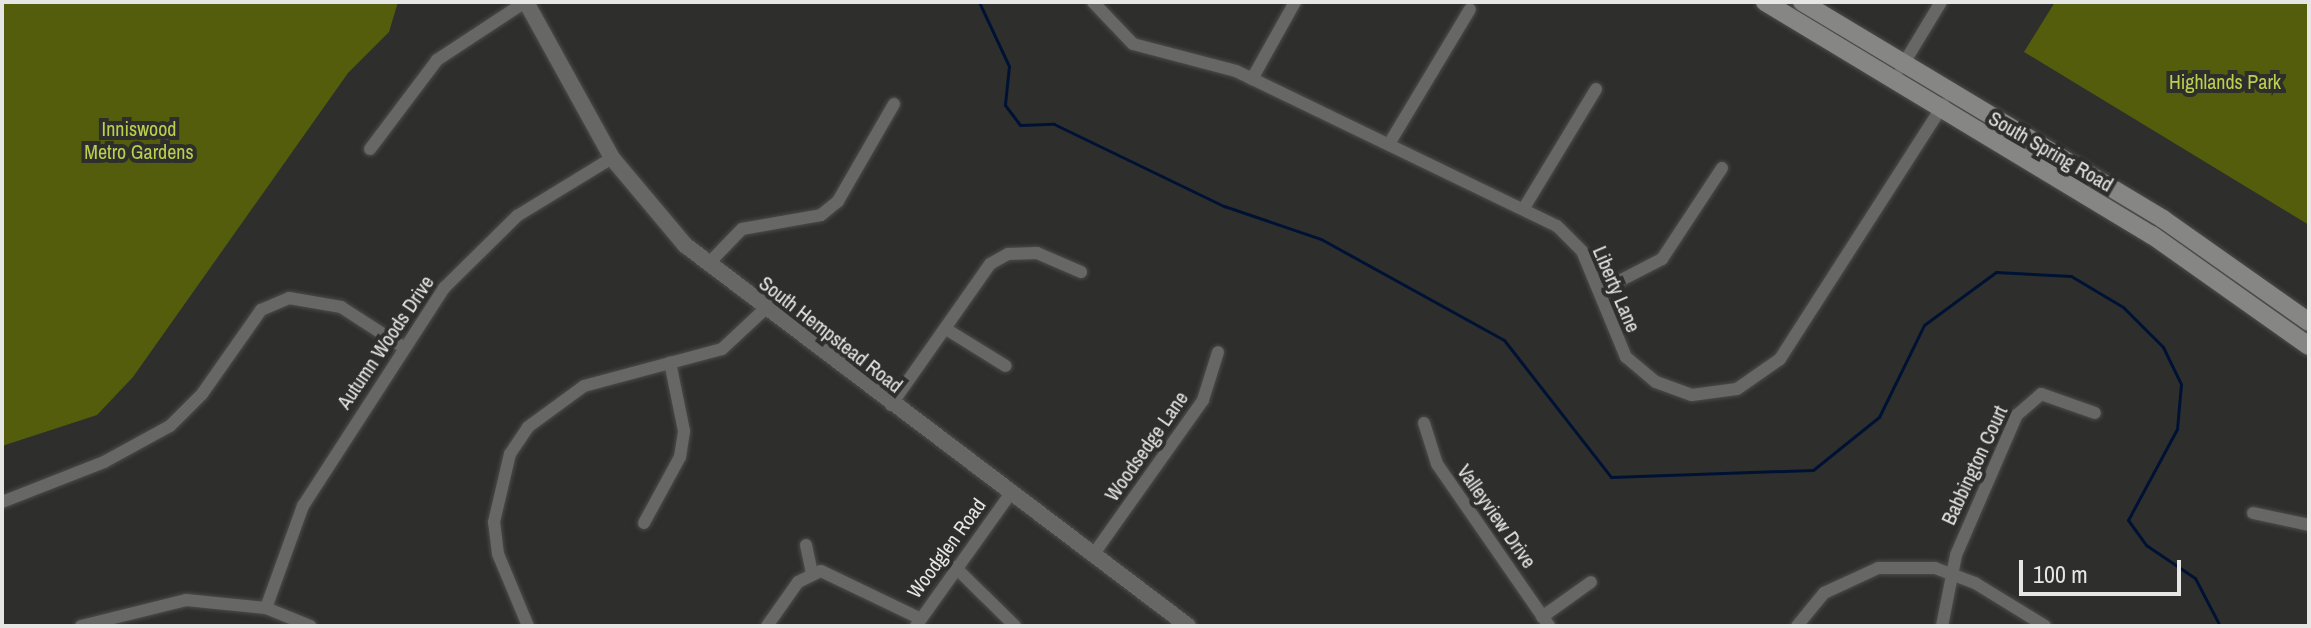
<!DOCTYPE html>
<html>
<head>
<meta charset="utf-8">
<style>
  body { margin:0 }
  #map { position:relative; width:2311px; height:628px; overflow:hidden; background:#2e2f2c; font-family:"Archivo Narrow",sans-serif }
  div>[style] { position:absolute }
  .green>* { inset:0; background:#535d0c }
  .stream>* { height:3px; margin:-1.5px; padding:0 1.5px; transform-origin:1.5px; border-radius:1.5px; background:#001234 }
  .roads { filter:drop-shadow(0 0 2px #4b4c4a) drop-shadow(0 0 2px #4b4c4a) }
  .minor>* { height:12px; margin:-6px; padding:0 6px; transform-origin:6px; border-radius:6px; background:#676765 }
  .tertiary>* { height:16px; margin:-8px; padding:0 8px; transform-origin:8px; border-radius:8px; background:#676765 }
  .secondary>* { height:18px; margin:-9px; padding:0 9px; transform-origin:9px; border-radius:9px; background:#868784 }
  span { translate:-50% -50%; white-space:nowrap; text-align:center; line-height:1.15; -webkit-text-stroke:8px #2e2f2c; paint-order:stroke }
  .park-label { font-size:20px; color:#bcd04c }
  .street-label { font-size:20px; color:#e6e7e5 }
  .frame { position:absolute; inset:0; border:4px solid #e6e7e5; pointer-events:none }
  .scale { position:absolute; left:2019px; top:560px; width:162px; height:36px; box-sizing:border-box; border:4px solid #e6e7e5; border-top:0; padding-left:10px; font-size:24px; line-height:28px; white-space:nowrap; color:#e6e7e5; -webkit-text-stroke:6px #2e2f2c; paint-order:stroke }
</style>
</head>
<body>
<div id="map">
  <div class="green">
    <i style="clip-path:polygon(2px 2px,398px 2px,389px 32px,348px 73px,133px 377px,97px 415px,2px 446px)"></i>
    <i style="clip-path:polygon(2055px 2px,2309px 2px,2309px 225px,2024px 52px)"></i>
  </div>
  <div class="stream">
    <i style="left:979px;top:2px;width:71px;rotate:64.9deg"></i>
    <i style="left:1009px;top:66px;width:39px;rotate:96deg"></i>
    <i style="left:1005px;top:105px;width:25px;rotate:53deg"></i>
    <i style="left:1020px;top:125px;width:34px;rotate:-2deg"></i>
    <i style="left:1054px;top:124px;width:189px;rotate:25.8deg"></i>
    <i style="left:1224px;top:206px;width:102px;rotate:18.8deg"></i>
    <i style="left:1321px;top:239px;width:209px;rotate:28.9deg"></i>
    <i style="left:1504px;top:340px;width:174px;rotate:52deg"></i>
    <i style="left:1611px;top:477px;width:202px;rotate:-2deg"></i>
    <i style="left:1813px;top:470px;width:85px;rotate:-38.8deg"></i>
    <i style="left:1879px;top:417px;width:102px;rotate:-63.9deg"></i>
    <i style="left:1924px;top:325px;width:89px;rotate:-36.4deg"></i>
    <i style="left:1996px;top:272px;width:75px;rotate:3.1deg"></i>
    <i style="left:2071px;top:276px;width:61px;rotate:30.8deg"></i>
    <i style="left:2123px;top:307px;width:57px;rotate:45deg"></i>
    <i style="left:2163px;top:347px;width:41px;rotate:64.1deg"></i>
    <i style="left:2181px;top:384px;width:45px;rotate:95.1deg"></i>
    <i style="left:2177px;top:429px;width:103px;rotate:118.3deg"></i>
    <i style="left:2128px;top:520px;width:31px;rotate:54deg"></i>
    <i style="left:2146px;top:545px;width:59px;rotate:34deg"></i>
    <i style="left:2195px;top:578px;width:54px;rotate:62.5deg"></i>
  </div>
  <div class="roads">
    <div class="minor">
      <i style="left:1093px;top:2px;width:58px;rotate:46.4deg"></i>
      <i style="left:1133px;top:44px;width:106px;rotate:14.7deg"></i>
      <i style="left:1236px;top:71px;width:356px;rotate:25.8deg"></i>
      <i style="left:1557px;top:226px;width:35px;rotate:45deg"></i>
      <i style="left:1582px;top:251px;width:115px;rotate:67.5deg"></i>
      <i style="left:1626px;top:357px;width:39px;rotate:40deg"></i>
      <i style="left:1656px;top:382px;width:38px;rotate:20deg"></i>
      <i style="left:1692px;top:395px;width:45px;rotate:-7.6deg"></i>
      <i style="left:1737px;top:389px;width:52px;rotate:-34.9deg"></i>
      <i style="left:1780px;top:359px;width:303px;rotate:-57.3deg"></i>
      <i style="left:1901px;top:68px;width:77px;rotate:-58.8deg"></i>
      <i style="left:1252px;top:79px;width:88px;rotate:-60.8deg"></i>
      <i style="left:1389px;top:144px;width:157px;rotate:-59deg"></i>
      <i style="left:370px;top:149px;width:111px;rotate:-53deg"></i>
      <i style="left:437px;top:60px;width:105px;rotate:-33.4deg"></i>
      <i style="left:1524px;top:208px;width:139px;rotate:-58.8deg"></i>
      <i style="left:709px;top:263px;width:47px;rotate:-45.9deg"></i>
      <i style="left:742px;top:229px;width:80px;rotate:-10deg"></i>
      <i style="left:821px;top:215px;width:22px;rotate:-39deg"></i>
      <i style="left:838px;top:201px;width:112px;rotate:-60deg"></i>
      <i style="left:1600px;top:291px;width:70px;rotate:-27.3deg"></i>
      <i style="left:1662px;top:259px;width:109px;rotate:-56.6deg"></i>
      <i style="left:946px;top:329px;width:70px;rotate:31.7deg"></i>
      <i style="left:891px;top:405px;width:172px;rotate:-54.9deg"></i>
      <i style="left:990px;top:264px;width:21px;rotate:-29deg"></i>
      <i style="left:1008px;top:254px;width:29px;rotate:-2deg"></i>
      <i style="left:1037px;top:253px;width:48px;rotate:23.4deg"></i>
      <i style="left:1424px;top:423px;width:43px;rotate:72.4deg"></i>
      <i style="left:1437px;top:464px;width:197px;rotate:55.3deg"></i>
      <i style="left:2px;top:502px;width:110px;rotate:-21.4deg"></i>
      <i style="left:104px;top:462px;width:75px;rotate:-28.6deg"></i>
      <i style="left:170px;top:426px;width:45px;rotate:-45deg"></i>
      <i style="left:202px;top:394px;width:103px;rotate:-54.9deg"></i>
      <i style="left:261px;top:310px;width:30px;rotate:-23deg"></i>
      <i style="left:289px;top:298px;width:53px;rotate:9.8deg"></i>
      <i style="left:341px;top:307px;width:74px;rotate:32.8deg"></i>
      <i style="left:2253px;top:513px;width:57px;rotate:12.1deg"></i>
      <i style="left:644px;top:523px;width:75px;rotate:-61.4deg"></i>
      <i style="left:680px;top:457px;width:26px;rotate:-81deg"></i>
      <i style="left:684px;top:431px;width:70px;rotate:-101.5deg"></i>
      <i style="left:806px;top:545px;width:30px;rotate:78deg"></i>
      <i style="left:1093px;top:555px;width:190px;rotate:-54.6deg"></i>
      <i style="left:1203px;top:400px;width:50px;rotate:-72.6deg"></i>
      <i style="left:955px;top:567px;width:84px;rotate:44.5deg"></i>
      <i style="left:266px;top:608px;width:109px;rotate:-70.1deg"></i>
      <i style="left:303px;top:506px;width:260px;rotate:-57.1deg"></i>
      <i style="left:444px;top:288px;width:103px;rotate:-44.6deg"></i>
      <i style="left:517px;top:216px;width:111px;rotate:-31.4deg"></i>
      <i style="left:1542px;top:617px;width:60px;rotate:-35.5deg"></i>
      <i style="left:81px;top:626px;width:108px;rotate:-13.9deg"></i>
      <i style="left:186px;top:600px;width:80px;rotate:5.7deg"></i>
      <i style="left:266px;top:608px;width:48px;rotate:22.2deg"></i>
      <i style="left:528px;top:626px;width:78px;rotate:-112.6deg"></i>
      <i style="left:498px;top:554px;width:32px;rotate:-97deg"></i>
      <i style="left:494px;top:522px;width:70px;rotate:-76.8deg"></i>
      <i style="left:510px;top:454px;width:32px;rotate:-56deg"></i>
      <i style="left:528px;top:427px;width:69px;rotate:-36.2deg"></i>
      <i style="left:584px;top:386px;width:143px;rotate:-15deg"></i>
      <i style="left:722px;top:349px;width:60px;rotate:-43deg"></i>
      <i style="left:767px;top:626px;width:54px;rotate:-54.8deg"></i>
      <i style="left:798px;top:582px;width:25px;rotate:-26deg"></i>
      <i style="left:821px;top:571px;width:109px;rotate:25.6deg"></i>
      <i style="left:916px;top:626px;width:162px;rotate:-54.5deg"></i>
      <i style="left:1797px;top:626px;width:43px;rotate:-50.7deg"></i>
      <i style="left:1824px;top:593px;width:60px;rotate:-24.8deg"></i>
      <i style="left:1878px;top:568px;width:57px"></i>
      <i style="left:1935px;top:568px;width:43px;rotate:20.6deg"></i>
      <i style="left:1975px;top:583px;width:82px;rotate:31.6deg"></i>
      <i style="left:1942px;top:626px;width:72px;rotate:-78.8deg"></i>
      <i style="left:1956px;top:555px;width:153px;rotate:-66.5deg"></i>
      <i style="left:2017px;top:415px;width:32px;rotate:-41deg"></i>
      <i style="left:2041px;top:394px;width:57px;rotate:19.4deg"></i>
    </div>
    <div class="tertiary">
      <i style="left:526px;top:2px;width:178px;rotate:61.1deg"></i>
      <i style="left:612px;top:158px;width:114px;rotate:50deg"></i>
      <i style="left:685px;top:245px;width:631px;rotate:37.14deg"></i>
    </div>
    <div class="secondary">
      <i style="left:1765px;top:2px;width:452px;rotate:31.1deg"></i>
      <i style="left:2152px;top:235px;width:192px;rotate:35.3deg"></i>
      <i style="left:1802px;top:2px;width:421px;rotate:31deg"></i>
      <i style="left:2163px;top:219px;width:179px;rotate:35.2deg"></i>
    </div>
  </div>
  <div class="park-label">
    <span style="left:2225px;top:81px">Highlands Park</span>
    <span style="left:139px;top:140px">Inniswood<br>Metro Gardens</span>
  </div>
  <div class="street-label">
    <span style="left:2051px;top:151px;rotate:30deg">South Spring Road</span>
    <span style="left:1617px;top:289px;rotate:67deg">Liberty Lane</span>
    <span style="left:831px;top:334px;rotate:38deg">South Hempstead Road</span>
    <span style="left:385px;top:342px;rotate:-56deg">Autumn Woods Drive</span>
    <span style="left:1146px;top:446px;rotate:-55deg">Woodsedge Lane</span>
    <span style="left:1974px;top:465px;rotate:-65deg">Babbington Court</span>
    <span style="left:1497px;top:516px;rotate:55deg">Valleyview Drive</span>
    <span style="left:946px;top:548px;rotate:-54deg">Woodglen Road</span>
  </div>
  <div class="frame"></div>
  <div class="scale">100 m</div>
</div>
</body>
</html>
